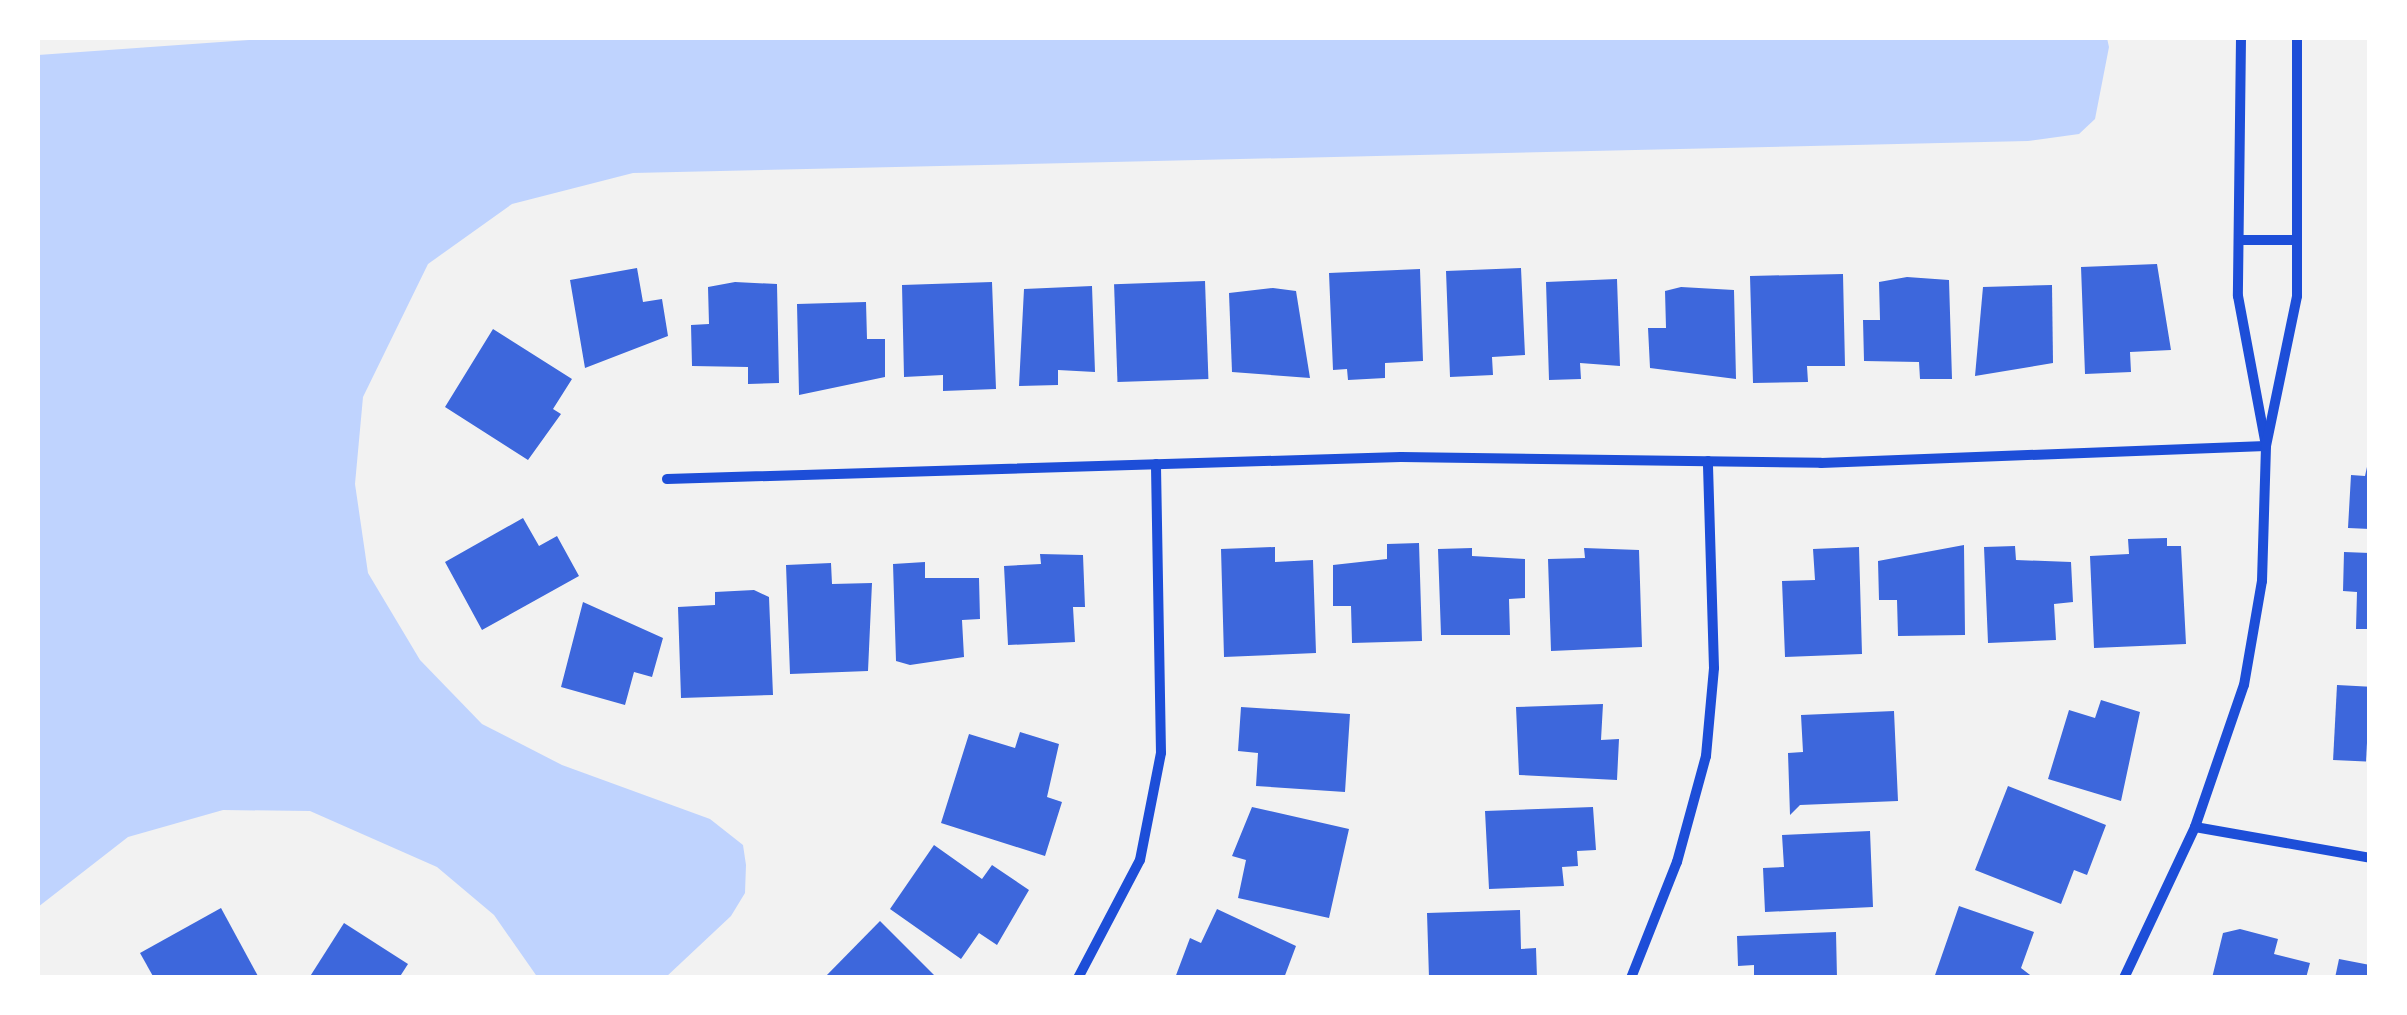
<!DOCTYPE html>
<html>
<head>
<meta charset="utf-8">
<style>
  body { margin:0 }
  #map { position:relative; width:2407px; height:1015px; overflow:hidden; background:#f2f2f2; font-family:"DM Sans",sans-serif }
  div>[style] { position:absolute }
  .water>* { inset:0; background:#bfd3fe }
  .building>* { inset:0; background:#3d67dc; transform-origin:0 0 }
  .minor>* { height:10px; margin:-5px; padding:0 5px; transform-origin:5px; border-radius:5px; background:#1d4ed8 }
  span { translate:-50% -50%; white-space:nowrap; text-align:center; line-height:1.15; -webkit-text-stroke:10px #fff; paint-order:stroke }
  .frame { position:absolute; inset:0; border:40px solid #fff; pointer-events:none }
</style>
</head>
<body>
<div id="map">
  <div class="water">
    <i style="clip-path:polygon(276px 38px,2107px 38px,2109px 47px,2095px 119px,2079px 134px,2028px 141px,633px 173px,512px 204px,428px 264px,363px 397px,355px 484px,368px 573px,420px 660px,482px 724px,562px 765px,710px 819px,743px 845px,746px 865px,745px 893px,731px 916px,666px 977px,538px 978px,494px 915px,437px 867px,310px 811px,223px 810px,128px 837px,38px 907px,38px 55px)"></i>
  </div>
  <div class="building">
    <i style="clip-path:polygon(2157px 264px,2171px 350px,2130px 352px,2131px 372px,2085px 374px,2081px 267px)"></i>
    <i style="clip-path:polygon(637px 268px,643px 302px,662px 299px,668px 336px,585px 368px,570px 280px)"></i>
    <i style="clip-path:polygon(1521px 268px,1525px 355px,1492px 357px,1493px 375px,1450px 377px,1446px 271px)"></i>
    <i style="clip-path:polygon(1420px 269px,1423px 361px,1385px 363px,1385px 378px,1348px 380px,1347px 369px,1333px 370px,1329px 273px)"></i>
    <i style="clip-path:polygon(1843px 274px,1845px 366px,1807px 366px,1808px 382px,1753px 383px,1750px 276px)"></i>
    <i style="clip-path:polygon(1907px 277px,1949px 280px,1952px 379px,1920px 379px,1919px 362px,1864px 361px,1863px 320px,1880px 320px,1879px 282px)"></i>
    <i style="clip-path:polygon(1617px 279px,1620px 366px,1580px 363px,1581px 379px,1549px 380px,1546px 282px)"></i>
    <i style="left:1205px;top:281px;width:98px;height:91px;rotate:88deg"></i>
    <i style="clip-path:polygon(735px 282px,777px 284px,779px 383px,748px 384px,748px 367px,692px 366px,691px 325px,709px 324px,708px 287px)"></i>
    <i style="clip-path:polygon(992px 282px,996px 389px,943px 391px,943px 375px,904px 377px,902px 285px)"></i>
    <i style="clip-path:polygon(2052px 285px,2053px 363px,1975px 376px,1983px 287px)"></i>
    <i style="clip-path:polygon(1092px 286px,1095px 372px,1058px 370px,1058px 385px,1019px 386px,1024px 289px)"></i>
    <i style="clip-path:polygon(1681px 287px,1734px 290px,1736px 379px,1650px 368px,1648px 328px,1666px 328px,1665px 291px)"></i>
    <i style="clip-path:polygon(1273px 288px,1296px 291px,1310px 378px,1232px 372px,1229px 293px)"></i>
    <i style="clip-path:polygon(866px 302px,867px 339px,885px 339px,885px 377px,799px 395px,797px 304px)"></i>
    <i style="clip-path:polygon(493px 329px,572px 379px,553px 409px,561px 414px,528px 460px,445px 407px)"></i>
    <i style="clip-path:polygon(2370px 453px,2370px 529px,2348px 528px,2351px 475px,2365px 476px)"></i>
    <i style="clip-path:polygon(523px 518px,539px 546px,557px 536px,579px 576px,482px 630px,445px 562px)"></i>
    <i style="clip-path:polygon(2167px 538px,2167px 546px,2181px 546px,2186px 644px,2094px 648px,2090px 556px,2129px 554px,2128px 539px)"></i>
    <i style="clip-path:polygon(1419px 543px,1422px 641px,1352px 643px,1351px 606px,1333px 606px,1333px 565px,1387px 559px,1387px 544px)"></i>
    <i style="clip-path:polygon(1964px 545px,1965px 635px,1898px 636px,1897px 600px,1879px 600px,1878px 561px)"></i>
    <i style="clip-path:polygon(2015px 546px,2016px 560px,2071px 562px,2073px 602px,2054px 604px,2056px 640px,1988px 643px,1984px 547px)"></i>
    <i style="clip-path:polygon(1275px 547px,1275px 562px,1313px 560px,1316px 653px,1224px 657px,1221px 549px)"></i>
    <i style="clip-path:polygon(1859px 547px,1862px 654px,1785px 657px,1782px 581px,1815px 580px,1813px 549px)"></i>
    <i style="clip-path:polygon(1472px 548px,1472px 556px,1525px 559px,1525px 598px,1509px 599px,1510px 635px,1441px 635px,1438px 549px)"></i>
    <i style="clip-path:polygon(1584px 548px,1639px 550px,1642px 647px,1551px 651px,1548px 559px,1585px 558px)"></i>
    <i style="clip-path:polygon(2344px 552px,2370px 553px,2370px 629px,2356px 629px,2357px 592px,2343px 591px)"></i>
    <i style="clip-path:polygon(1040px 554px,1083px 555px,1085px 607px,1073px 607px,1075px 642px,1008px 645px,1004px 566px,1041px 564px)"></i>
    <i style="clip-path:polygon(925px 562px,925px 578px,979px 578px,980px 619px,962px 620px,964px 657px,910px 665px,896px 661px,893px 564px)"></i>
    <i style="clip-path:polygon(831px 563px,832px 584px,872px 583px,868px 671px,790px 674px,786px 565px)"></i>
    <i style="clip-path:polygon(754px 590px,769px 597px,773px 695px,681px 698px,678px 607px,715px 605px,715px 592px)"></i>
    <i style="clip-path:polygon(583px 602px,663px 638px,652px 677px,634px 672px,625px 705px,561px 687px)"></i>
    <i style="left:2337px;top:685px;width:33px;height:75px;rotate:3deg"></i>
    <i style="clip-path:polygon(2101px 700px,2140px 712px,2121px 801px,2048px 779px,2069px 710px,2095px 718px)"></i>
    <i style="clip-path:polygon(1603px 704px,1601px 740px,1619px 739px,1617px 780px,1519px 775px,1516px 707px)"></i>
    <i style="clip-path:polygon(1241px 707px,1350px 714px,1345px 792px,1256px 786px,1258px 753px,1238px 751px)"></i>
    <i style="clip-path:polygon(1894px 711px,1898px 801px,1800px 805px,1790px 815px,1788px 753px,1803px 752px,1801px 715px)"></i>
    <i style="clip-path:polygon(1020px 732px,1059px 744px,1047px 797px,1062px 802px,1045px 856px,941px 823px,969px 734px,1015px 748px)"></i>
    <i style="clip-path:polygon(2008px 786px,2106px 825px,2087px 875px,2074px 870px,2061px 904px,1975px 870px)"></i>
    <i style="clip-path:polygon(1252px 807px,1349px 829px,1329px 918px,1238px 898px,1246px 860px,1232px 856px)"></i>
    <i style="clip-path:polygon(1593px 807px,1596px 850px,1577px 851px,1578px 866px,1562px 867px,1564px 886px,1489px 889px,1485px 811px)"></i>
    <i style="clip-path:polygon(1870px 831px,1873px 907px,1765px 912px,1763px 868px,1784px 867px,1782px 835px)"></i>
    <i style="clip-path:polygon(934px 845px,982px 879px,992px 865px,1029px 890px,997px 945px,979px 933px,961px 959px,890px 909px)"></i>
    <i style="clip-path:polygon(1959px 906px,2034px 932px,2021px 968px,2034px 978px,1934px 978px)"></i>
    <i style="clip-path:polygon(221px 908px,259px 978px,154px 978px,140px 953px)"></i>
    <i style="clip-path:polygon(1217px 909px,1296px 946px,1284px 978px,1175px 978px,1190px 938px,1201px 943px)"></i>
    <i style="clip-path:polygon(1520px 910px,1521px 949px,1536px 948px,1537px 978px,1429px 978px,1427px 913px)"></i>
    <i style="clip-path:polygon(880px 921px,937px 978px,824px 978px)"></i>
    <i style="clip-path:polygon(344px 923px,408px 964px,399px 978px,309px 978px)"></i>
    <i style="clip-path:polygon(2240px 929px,2278px 939px,2274px 954px,2310px 963px,2306px 978px,2212px 978px,2223px 933px)"></i>
    <i style="clip-path:polygon(1836px 932px,1837px 978px,1754px 978px,1754px 965px,1738px 966px,1737px 936px)"></i>
    <i style="clip-path:polygon(2339px 959px,2370px 965px,2370px 978px,2335px 978px)"></i>
  </div>
  <div class="minor">
    <i style="left:2241px;top:38px;width:258px;rotate:90.7deg"></i>
    <i style="left:2238px;top:296px;width:147px;rotate:79.4deg"></i>
    <i style="left:2239px;top:240px;width:58px"></i>
    <i style="left:667px;top:479px;width:734px;rotate:-1.72deg"></i>
    <i style="left:1401px;top:457px;width:420px;rotate:0.8deg"></i>
    <i style="left:1821px;top:463px;width:445px;rotate:-2.2deg"></i>
    <i style="left:2195px;top:827px;width:178px;rotate:10deg"></i>
    <i style="left:1078px;top:978px;width:133px;rotate:-62.3deg"></i>
    <i style="left:1140px;top:860px;width:109px;rotate:-78.9deg"></i>
    <i style="left:1161px;top:753px;width:289px;rotate:-91deg"></i>
    <i style="left:1631px;top:978px;width:125px;rotate:-68.4deg"></i>
    <i style="left:1677px;top:862px;width:110px;rotate:-74.7deg"></i>
    <i style="left:1706px;top:756px;width:88px;rotate:-84.8deg"></i>
    <i style="left:1714px;top:668px;width:207px;rotate:-91.7deg"></i>
    <i style="left:2124px;top:978px;width:167px;rotate:-64.8deg"></i>
    <i style="left:2195px;top:827px;width:150px;rotate:-71deg"></i>
    <i style="left:2244px;top:685px;width:106px;rotate:-80.2deg"></i>
    <i style="left:2262px;top:581px;width:135px;rotate:-88.3deg"></i>
    <i style="left:2266px;top:446px;width:153px;rotate:-78.3deg"></i>
    <i style="left:2297px;top:296px;width:258px;rotate:-90deg"></i>
  </div>
  <div class="frame"></div>
</div>
</body>
</html>
